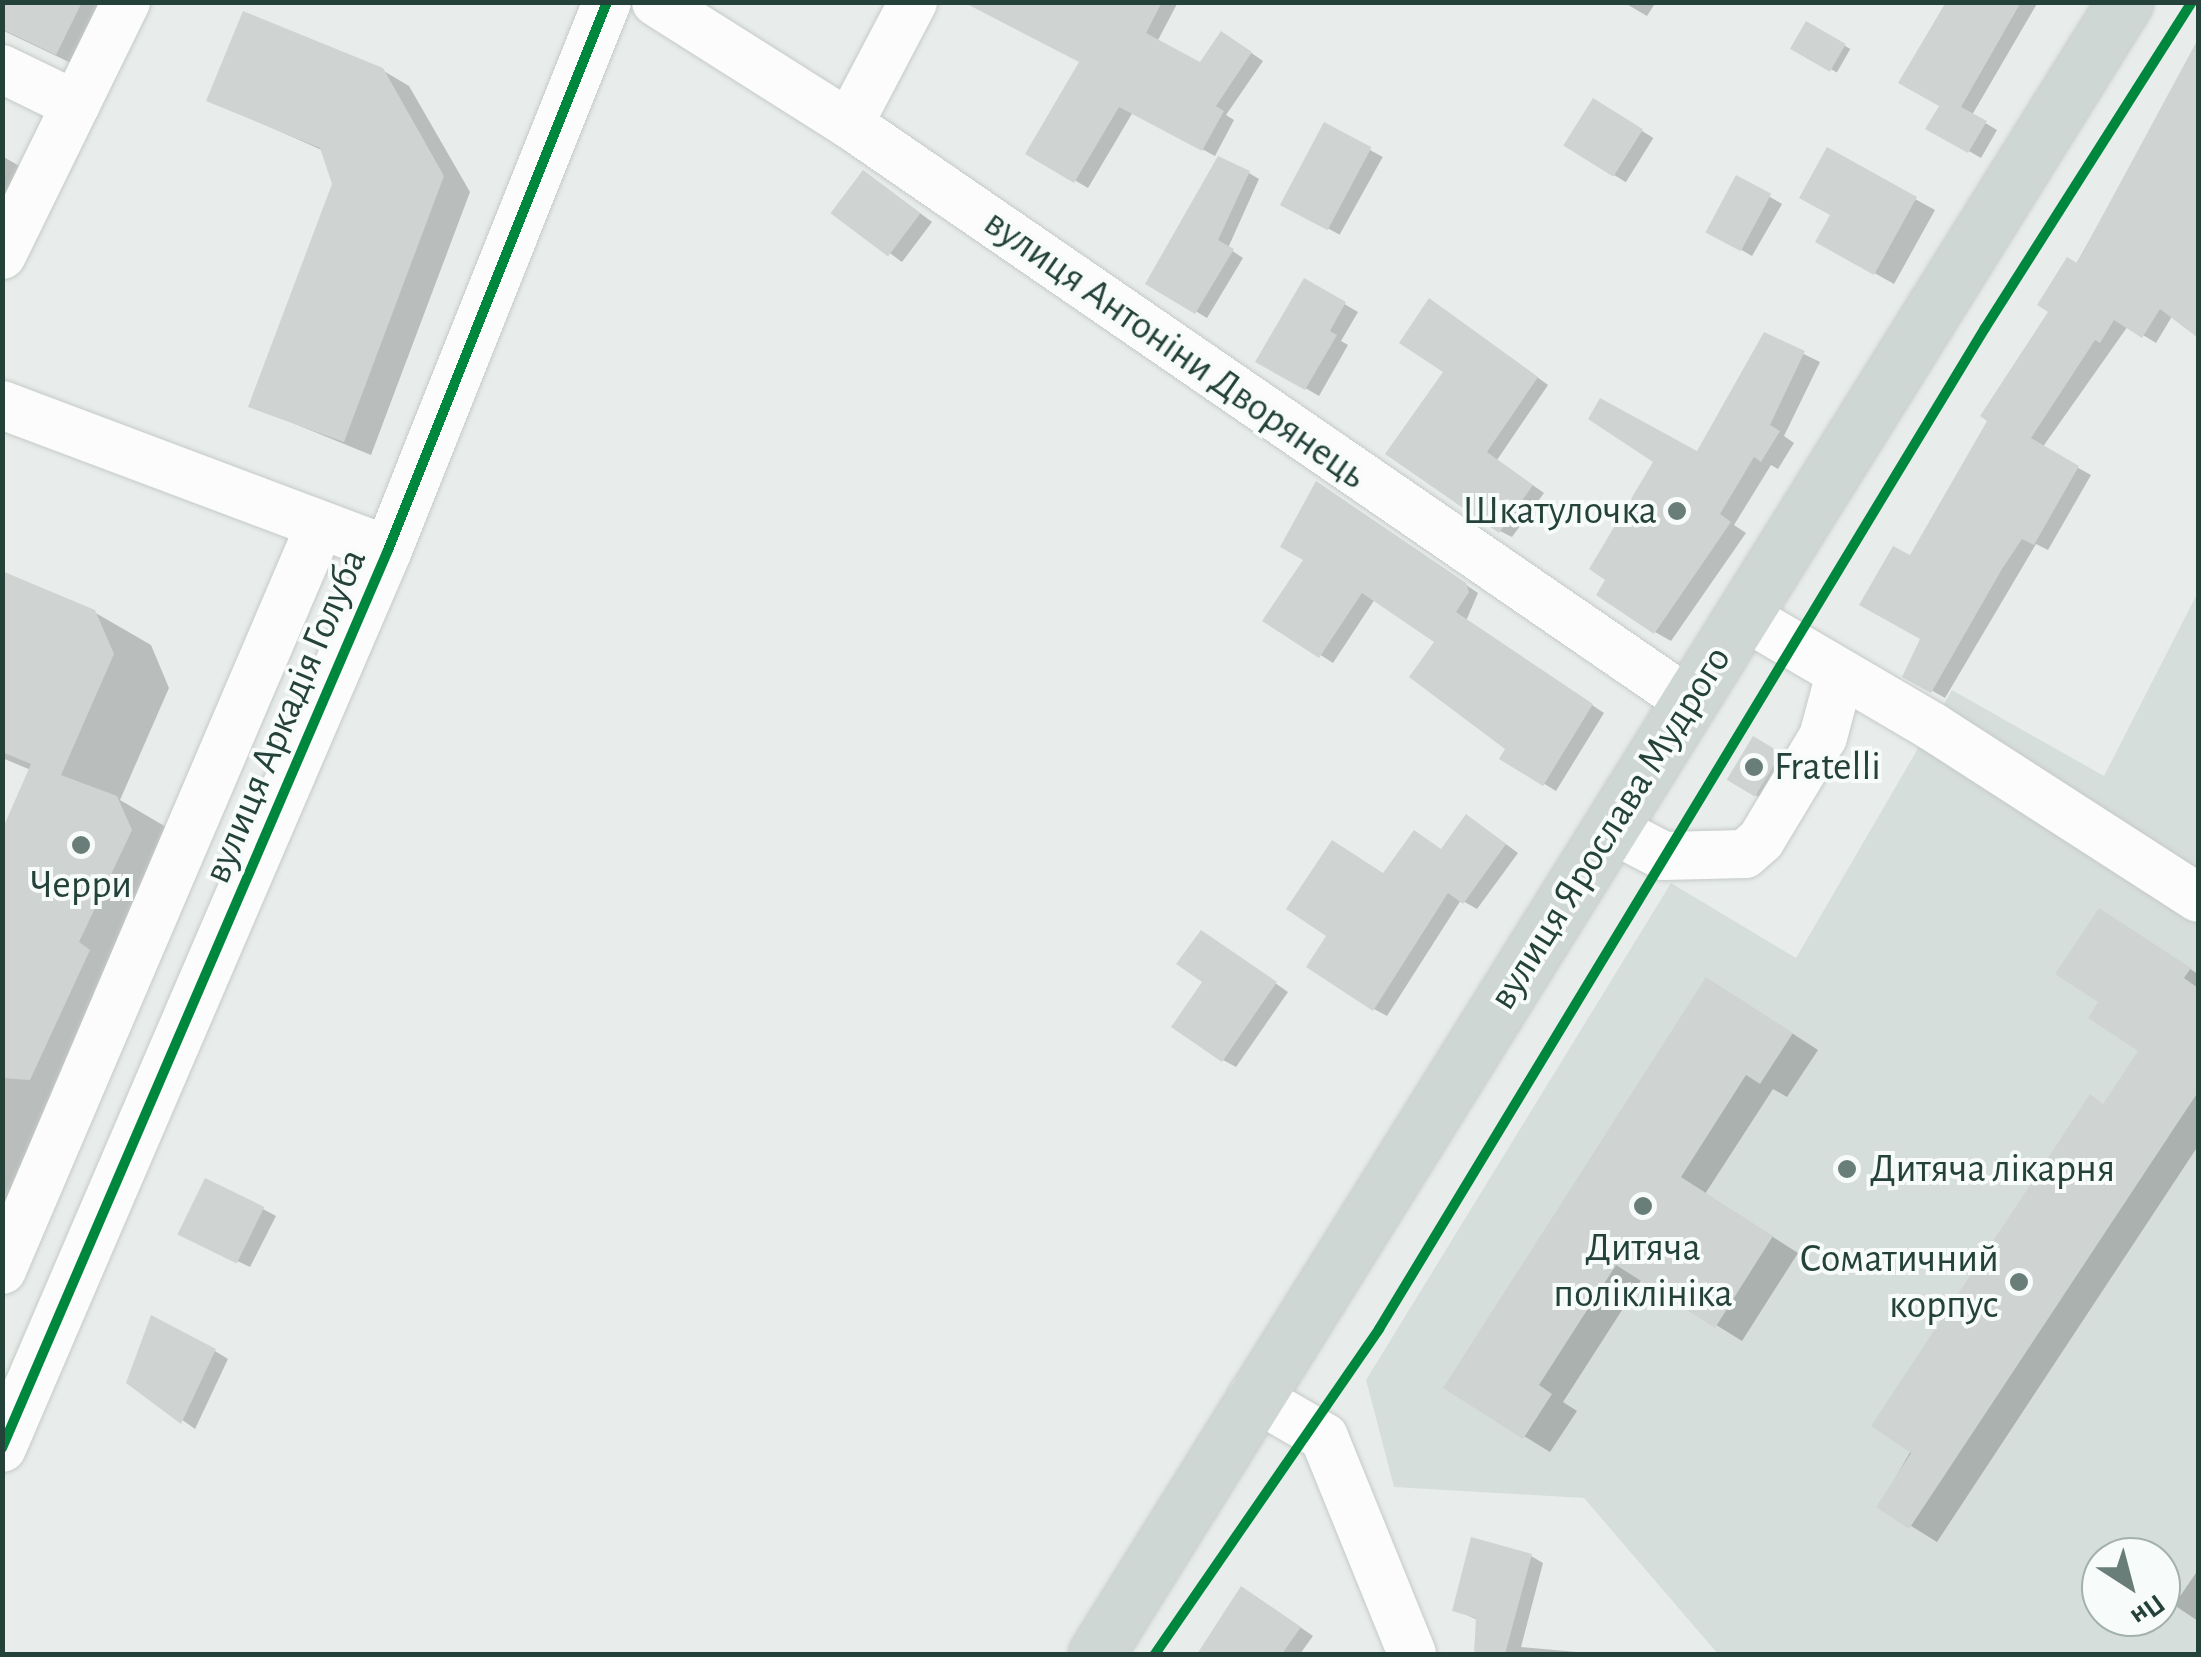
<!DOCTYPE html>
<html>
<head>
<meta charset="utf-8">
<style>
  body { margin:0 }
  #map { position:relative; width:2201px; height:1657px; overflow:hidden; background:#e8edeb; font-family:"Alegreya Sans",sans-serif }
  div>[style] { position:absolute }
  .built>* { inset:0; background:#d6dedb }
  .shadow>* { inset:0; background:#0003; transform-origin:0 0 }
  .building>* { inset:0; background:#cfd4d2; transform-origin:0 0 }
  .roads { filter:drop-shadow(0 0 2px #c5cac8) drop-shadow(0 0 2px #c5cac8) }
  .minor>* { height:48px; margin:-24px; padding:0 24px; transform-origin:24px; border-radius:24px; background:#fcfcfc }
  .major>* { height:55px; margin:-27.5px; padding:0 27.5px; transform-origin:27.5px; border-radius:27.5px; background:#cfd7d5 }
  .cycleway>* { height:10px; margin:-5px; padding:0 5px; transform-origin:5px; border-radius:5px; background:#00873e }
  .dots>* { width:28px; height:28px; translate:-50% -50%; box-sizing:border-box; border:5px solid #f7fbf9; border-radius:50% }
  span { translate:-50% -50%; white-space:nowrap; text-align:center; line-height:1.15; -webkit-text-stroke:8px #f7fbf9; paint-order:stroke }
  .street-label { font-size:40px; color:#24423a }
  .poi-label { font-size:40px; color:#24423a }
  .right { translate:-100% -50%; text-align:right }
  .left { translate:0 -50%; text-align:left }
  .frame { position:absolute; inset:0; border:5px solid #24423a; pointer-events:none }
  .north { position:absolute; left:2081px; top:1537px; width:100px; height:100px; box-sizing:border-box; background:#f7fbf9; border:2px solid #a3b1ad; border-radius:50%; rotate:144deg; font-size:28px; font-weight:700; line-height:40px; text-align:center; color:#24423a }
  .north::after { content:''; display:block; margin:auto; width:35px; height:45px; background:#697e78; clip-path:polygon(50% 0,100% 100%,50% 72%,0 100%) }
</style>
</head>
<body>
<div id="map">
  <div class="built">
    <i style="clip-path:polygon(evenodd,2198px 592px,2198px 1654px,1718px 1654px,1584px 1498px,1394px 1487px,1366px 1380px,1671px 883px,1796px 958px,1952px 690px,2104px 776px,2198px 592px,2101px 1557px,2161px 1557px,2161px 1617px,2101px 1617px,2101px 1557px)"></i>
  </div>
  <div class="shadow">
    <i style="clip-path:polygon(2px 2px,116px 2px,94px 74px,2px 30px)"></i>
    <i style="clip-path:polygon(1010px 2px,1178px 2px,1157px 42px,1201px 65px,1234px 41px,1263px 61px,1226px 115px,1234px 120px,1215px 156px,1133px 112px,1088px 188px,1028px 153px,1082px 62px)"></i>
    <i style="clip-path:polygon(1623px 2px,1656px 2px,1647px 16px)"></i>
    <i style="clip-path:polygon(1946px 2px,2038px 2px,1972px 115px,1997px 130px,1981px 158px,1929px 128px,1942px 105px)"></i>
    <i style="left:1807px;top:24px;width:50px;height:27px;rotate:30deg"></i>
    <i style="clip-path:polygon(2189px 62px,2198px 67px,2198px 192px,2189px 209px,2198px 214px,2198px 246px,2176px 285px,2186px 293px,2156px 343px,2128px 326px,2042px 448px,2091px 475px,2048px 550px,2036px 544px,1945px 698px,1906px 676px,1923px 638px,1911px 559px)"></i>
    <i style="clip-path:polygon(382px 70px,409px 86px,470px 192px,371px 455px,251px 406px,335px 184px,324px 151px,209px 100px)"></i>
    <i style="left:1594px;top:101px;width:70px;height:52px;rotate:32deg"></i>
    <i style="left:1325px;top:125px;width:66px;height:89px;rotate:29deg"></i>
    <i style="clip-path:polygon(1828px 151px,1935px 210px,1894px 284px,1818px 241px,1833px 215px)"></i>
    <i style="clip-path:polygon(2px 156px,40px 178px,2px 255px)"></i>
    <i style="clip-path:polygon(1249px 173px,1259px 179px,1228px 248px,1243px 258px,1207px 318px,1149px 283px)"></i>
    <i style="left:1737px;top:178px;width:52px;height:60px;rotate:30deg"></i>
    <i style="clip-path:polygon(877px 181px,932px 222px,902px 262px,835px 213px)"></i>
    <i style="clip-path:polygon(1305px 281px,1358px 312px,1341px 341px,1348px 345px,1319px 396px,1259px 361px)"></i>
    <i style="clip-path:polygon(1442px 308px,1548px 385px,1497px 460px,1544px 493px,1512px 537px,1500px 531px,1447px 371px)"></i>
    <i style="clip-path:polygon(1765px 335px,1820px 362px,1784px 436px,1794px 443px,1778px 469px,1771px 465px,1734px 525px,1746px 533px,1671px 641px,1655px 632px,1698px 455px)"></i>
    <i style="clip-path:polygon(1329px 492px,1478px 593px,1466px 621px,1604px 713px,1556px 791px,1502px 758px,1509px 748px,1438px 641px,1375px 599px,1333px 663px,1266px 620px,1306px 559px)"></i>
    <i style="clip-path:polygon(2px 575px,94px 612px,151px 645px,169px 688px,120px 800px,173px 831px,2px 1234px,2px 836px,31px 770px,2px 758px)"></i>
    <i style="left:1753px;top:739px;width:38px;height:46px;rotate:32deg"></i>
    <i style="clip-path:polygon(1480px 825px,1518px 853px,1477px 909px,1461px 900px,1387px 1016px,1374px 1009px,1384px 875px,1442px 851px)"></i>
    <i style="clip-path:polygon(2126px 927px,2198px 974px,2198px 1146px,1937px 1542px,1879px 1506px,2142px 1051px,2102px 1002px)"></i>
    <i style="clip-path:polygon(1214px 941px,1288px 992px,1236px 1067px,1223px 1060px,1205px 981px)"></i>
    <i style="clip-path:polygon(1733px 995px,1818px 1050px,1787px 1097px,1773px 1089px,1705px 1194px,1798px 1253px,1742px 1341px,1642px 1279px,1563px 1402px,1577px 1411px,1550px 1452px,1446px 1388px)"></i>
    <i style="clip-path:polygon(263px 1209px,276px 1216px,250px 1267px,193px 1240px)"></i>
    <i style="clip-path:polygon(215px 1351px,228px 1359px,195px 1429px,129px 1382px)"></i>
    <i style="clip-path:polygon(1531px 1556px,1543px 1563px,1521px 1647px,1599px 1654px,1477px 1654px,1478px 1620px,1455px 1610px)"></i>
    <i style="clip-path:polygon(2198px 1570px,2198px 1621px,2174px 1605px)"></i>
    <i style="clip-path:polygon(1255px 1596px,1313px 1636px,1300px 1654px,1214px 1654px,1204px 1648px)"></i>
  </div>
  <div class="building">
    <i style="clip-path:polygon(2px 2px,82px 2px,56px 55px,2px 29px)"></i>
    <i style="clip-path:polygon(963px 2px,1162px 2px,1146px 33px,1200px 62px,1221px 31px,1252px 52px,1216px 106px,1224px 111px,1202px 151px,1119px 107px,1074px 183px,1025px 154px,1079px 62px)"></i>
    <i style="clip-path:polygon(1946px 2px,2021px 2px,1961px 107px,1987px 121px,1968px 153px,1925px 129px,1939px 106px,1898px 83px)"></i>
    <i style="clip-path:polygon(243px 11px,383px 68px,444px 176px,344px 442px,248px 407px,332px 184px,320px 148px,206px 101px)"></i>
    <i style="left:1806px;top:21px;width:46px;height:32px;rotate:30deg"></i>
    <i style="clip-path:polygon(2198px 39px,2198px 338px,2160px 309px,2142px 338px,2114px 320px,2100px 343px,2095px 340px,2031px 438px,2079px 466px,2034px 545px,2022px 539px,2002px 569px,1931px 693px,1902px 677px,1920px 639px,1859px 605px,1893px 546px,1910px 555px,1987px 421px,1980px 416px,2048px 312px,2037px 305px,2067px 257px,2077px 263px)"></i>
    <i style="left:1593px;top:98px;width:59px;height:56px;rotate:32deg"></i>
    <i style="left:1324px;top:122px;width:54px;height:94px;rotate:28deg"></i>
    <i style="clip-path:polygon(1827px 147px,1917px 197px,1874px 275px,1815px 242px,1830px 215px,1799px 198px)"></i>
    <i style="clip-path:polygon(1218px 156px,1250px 171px,1218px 240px,1234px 249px,1195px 314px,1145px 284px)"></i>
    <i style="left:863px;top:170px;width:72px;height:54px;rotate:37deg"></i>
    <i style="left:1736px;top:175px;width:40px;height:65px;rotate:28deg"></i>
    <i style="clip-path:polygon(1304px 278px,1346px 302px,1330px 331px,1337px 335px,1305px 390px,1255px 362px)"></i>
    <i style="clip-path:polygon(1429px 298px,1538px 377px,1487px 452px,1533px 485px,1499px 533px,1385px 454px,1443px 372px,1399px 343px)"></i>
    <i style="clip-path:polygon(1764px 332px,1805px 351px,1770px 425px,1780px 431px,1761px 462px,1754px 457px,1720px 514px,1731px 522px,1654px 634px,1596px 595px,1605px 580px,1589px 569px,1653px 462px,1588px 419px,1600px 398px,1697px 451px)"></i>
    <i style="clip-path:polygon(1316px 481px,1466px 583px,1469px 592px,1456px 612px,1593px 704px,1543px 786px,1499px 759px,1505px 749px,1409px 677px,1434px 642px,1362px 593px,1319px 658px,1262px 621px,1303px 560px,1280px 547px)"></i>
    <i style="clip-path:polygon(2px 571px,95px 610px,114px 654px,61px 775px,117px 796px,132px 830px,79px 942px,90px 950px,30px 1080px,2px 1078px,2px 830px,31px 764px,2px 752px)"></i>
    <i style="left:1753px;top:736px;width:33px;height:51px;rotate:31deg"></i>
    <i style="clip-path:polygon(1466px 814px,1506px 844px,1463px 904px,1448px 893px,1373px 1011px,1306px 967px,1326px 936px,1286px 909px,1332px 840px,1383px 873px,1414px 830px,1441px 849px)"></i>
    <i style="clip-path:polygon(2099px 908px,2191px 968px,2184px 978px,2198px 988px,2198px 1092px,1909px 1529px,1876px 1507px,1911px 1453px,1871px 1426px,2090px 1094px,2103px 1104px,2138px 1051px,2088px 1018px,2098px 1002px,2055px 974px)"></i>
    <i style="clip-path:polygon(1201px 930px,1277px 982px,1222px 1062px,1171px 1027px,1202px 982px,1176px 964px)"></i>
    <i style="clip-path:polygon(1706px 977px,1793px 1033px,1760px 1084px,1746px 1075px,1681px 1177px,1773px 1236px,1715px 1328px,1616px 1265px,1539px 1385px,1552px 1394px,1523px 1439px,1443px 1388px)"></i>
    <i style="left:205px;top:1178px;width:66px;height:63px;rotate:26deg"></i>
    <i style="clip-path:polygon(151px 1315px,216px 1349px,181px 1424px,126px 1383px)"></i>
    <i style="clip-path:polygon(1471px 1537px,1532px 1554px,1505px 1654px,1474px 1654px,1476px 1618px,1452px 1611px)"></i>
    <i style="clip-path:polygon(1241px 1586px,1301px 1627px,1282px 1654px,1197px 1654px)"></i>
  </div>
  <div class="roads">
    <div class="minor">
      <i style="left:656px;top:2px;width:228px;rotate:32.3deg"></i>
      <i style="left:849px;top:124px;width:1020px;rotate:34.5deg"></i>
      <i style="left:2px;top:69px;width:82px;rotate:25.9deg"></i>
      <i style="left:849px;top:124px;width:138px;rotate:-62.3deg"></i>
      <i style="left:2px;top:255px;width:282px;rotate:-63.9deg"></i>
      <i style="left:2px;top:405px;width:412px;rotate:20.6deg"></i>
      <i style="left:1744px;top:616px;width:219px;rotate:30.4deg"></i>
      <i style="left:1933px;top:727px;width:315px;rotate:32.8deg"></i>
      <i style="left:1610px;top:828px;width:61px;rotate:27.4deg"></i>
      <i style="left:1664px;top:856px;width:81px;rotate:-1.4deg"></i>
      <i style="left:1745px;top:854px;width:21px;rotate:-41deg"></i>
      <i style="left:1761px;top:840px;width:120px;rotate:-59deg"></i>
      <i style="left:1823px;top:737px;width:65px;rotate:-74.9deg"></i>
      <i style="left:2px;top:1270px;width:810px;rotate:-66.88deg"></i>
      <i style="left:1253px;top:1396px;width:82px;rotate:30deg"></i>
      <i style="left:1324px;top:1437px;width:234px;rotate:67.9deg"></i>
      <i style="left:2px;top:1448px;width:977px;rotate:-66.74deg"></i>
      <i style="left:388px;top:550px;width:590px;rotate:-68.22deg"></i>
    </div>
    <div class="major">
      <i style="left:1096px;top:1654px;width:1946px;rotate:-58.08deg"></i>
    </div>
  </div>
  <div class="cycleway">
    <i style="left:2px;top:1448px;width:977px;rotate:-66.74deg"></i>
    <i style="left:388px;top:550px;width:590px;rotate:-68.22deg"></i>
    <i style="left:1155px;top:1654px;width:395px;rotate:-55.4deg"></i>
    <i style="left:1379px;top:1329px;width:1170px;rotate:-58.81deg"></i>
    <i style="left:1985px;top:328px;width:386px;rotate:-57.6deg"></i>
  </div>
  <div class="dots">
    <i style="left:1677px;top:511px;background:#697e78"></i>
    <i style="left:1754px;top:767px;background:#697e78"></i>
    <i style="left:81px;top:845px;background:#697e78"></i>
    <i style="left:1847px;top:1169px;background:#697e78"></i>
    <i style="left:1643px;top:1206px;background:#697e78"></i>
    <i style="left:2019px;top:1282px;background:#697e78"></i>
  </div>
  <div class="street-label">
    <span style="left:1175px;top:349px;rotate:35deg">вулиця Антоніни Дворянець</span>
    <span style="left:285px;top:716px;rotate:-67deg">вулиця Аркадія Голуба</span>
    <span style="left:1610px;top:828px;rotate:-58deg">вулиця Ярослава Мудрого</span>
  </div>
  <div class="poi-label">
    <span class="right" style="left:1657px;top:511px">Шкатулочка</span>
    <span class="left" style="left:1774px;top:767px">Fratelli</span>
    <span style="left:81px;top:885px">Черри</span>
    <span class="left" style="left:1870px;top:1169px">Дитяча лікарня</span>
    <span style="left:1643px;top:1271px">Дитяча<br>поліклініка</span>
    <span class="right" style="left:1999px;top:1282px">Соматичний<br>корпус</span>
  </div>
  <div class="frame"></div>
  <div class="north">Пн</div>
</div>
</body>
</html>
